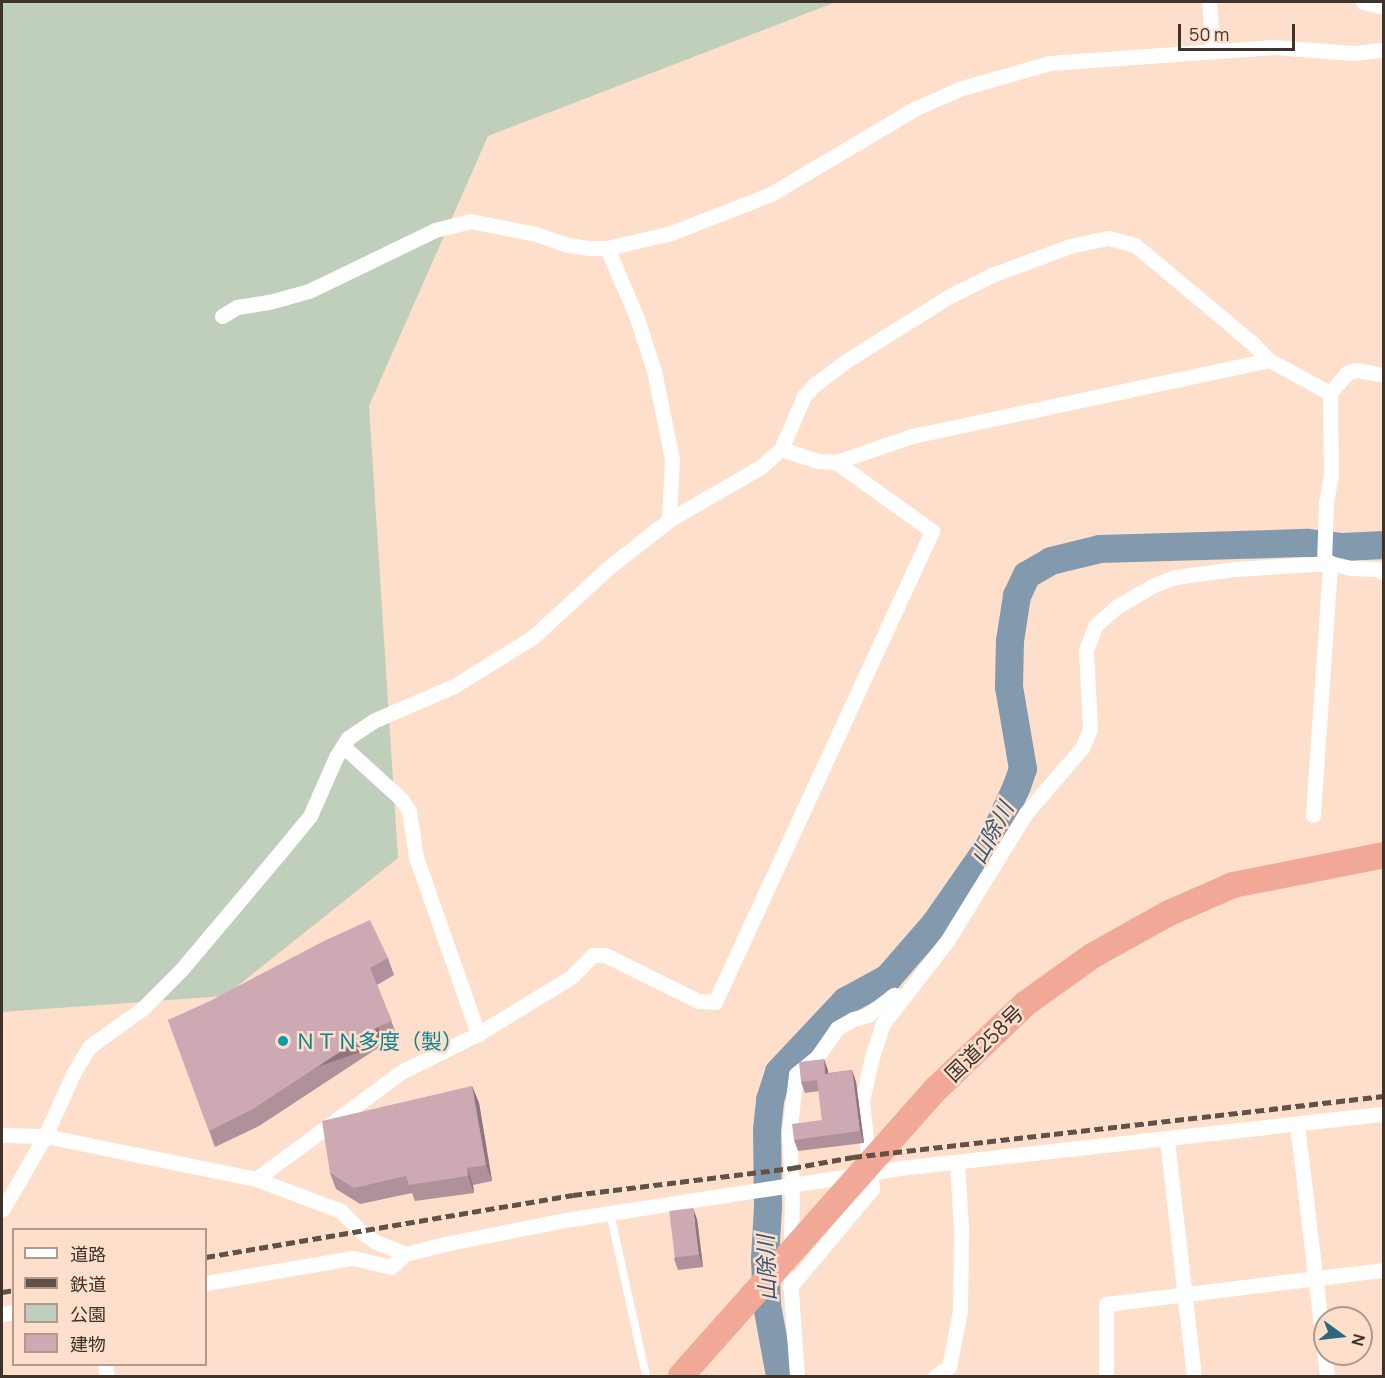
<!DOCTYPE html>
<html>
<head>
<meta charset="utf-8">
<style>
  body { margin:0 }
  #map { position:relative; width:1385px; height:1378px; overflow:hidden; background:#fddfcb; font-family:Manrope,"Noto Sans JP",sans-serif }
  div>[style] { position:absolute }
  .green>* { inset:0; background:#c0cebc }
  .river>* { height:28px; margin:-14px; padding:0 14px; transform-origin:14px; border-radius:14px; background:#8299ae }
  .service>* { height:8px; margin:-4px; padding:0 4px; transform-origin:4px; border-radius:4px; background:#fff }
  .minor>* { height:15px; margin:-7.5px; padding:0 7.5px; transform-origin:7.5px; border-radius:7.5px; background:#fff }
  .trunk>* { height:26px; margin:-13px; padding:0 13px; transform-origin:13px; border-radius:13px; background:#f2a896 }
  .rail>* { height:4.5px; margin-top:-2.25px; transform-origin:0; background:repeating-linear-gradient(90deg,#615248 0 9px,transparent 0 13.5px) }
  .wall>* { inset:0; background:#af919a }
  .shaded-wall>* { inset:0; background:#8f767d; transform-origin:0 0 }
  .building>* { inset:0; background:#cca9b3; transform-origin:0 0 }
  .dots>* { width:16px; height:16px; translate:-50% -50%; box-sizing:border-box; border:3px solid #fddfcb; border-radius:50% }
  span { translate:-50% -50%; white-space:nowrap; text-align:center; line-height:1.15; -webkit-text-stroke:5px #fddfcb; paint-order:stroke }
  .culture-label { font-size:21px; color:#0d838f }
  .left { translate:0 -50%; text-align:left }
  .street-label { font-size:21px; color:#3e332b }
  .water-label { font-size:22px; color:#2f5879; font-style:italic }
  .frame { position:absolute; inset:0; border:3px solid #3e332b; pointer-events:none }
  .legend { position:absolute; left:12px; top:1228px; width:195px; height:138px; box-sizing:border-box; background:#fddfcb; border:2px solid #b19a8b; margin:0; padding:8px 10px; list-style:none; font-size:18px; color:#3e332b }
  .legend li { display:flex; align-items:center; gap:12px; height:30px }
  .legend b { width:30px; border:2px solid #b19a8b }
  .north { position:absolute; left:1313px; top:1306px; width:60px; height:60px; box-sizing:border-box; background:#fddfcb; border:2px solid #b19a8b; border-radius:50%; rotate:105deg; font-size:16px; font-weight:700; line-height:24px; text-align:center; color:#3e332b }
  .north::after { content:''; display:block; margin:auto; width:21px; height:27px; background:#2d6880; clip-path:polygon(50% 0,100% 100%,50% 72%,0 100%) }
  .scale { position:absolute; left:1178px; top:24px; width:117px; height:27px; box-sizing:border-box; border:3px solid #3e332b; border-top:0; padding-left:8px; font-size:18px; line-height:21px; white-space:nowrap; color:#3e332b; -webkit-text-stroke:4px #fddfcb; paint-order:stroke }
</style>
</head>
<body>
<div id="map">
  <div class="green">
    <i style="clip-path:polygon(2px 2px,836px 2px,488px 136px,369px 406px,398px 858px,225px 996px,2px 1012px)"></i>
  </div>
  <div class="river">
    <i style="left:780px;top:1376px;width:72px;rotate:-100.4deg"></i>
    <i style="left:767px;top:1305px;width:46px;rotate:-92.5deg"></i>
    <i style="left:765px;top:1259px;width:52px;rotate:-86.7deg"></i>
    <i style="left:768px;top:1207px;width:77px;rotate:-90.7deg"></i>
    <i style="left:767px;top:1130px;width:30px;rotate:-84deg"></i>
    <i style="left:770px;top:1100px;width:29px;rotate:-72deg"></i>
    <i style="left:779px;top:1072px;width:98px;rotate:-46.7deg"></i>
    <i style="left:846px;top:1001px;width:48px;rotate:-28.7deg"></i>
    <i style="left:888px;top:978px;width:72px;rotate:-49deg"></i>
    <i style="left:935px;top:924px;width:96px;rotate:-55.2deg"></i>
    <i style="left:990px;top:845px;width:65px;rotate:-65.4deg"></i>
    <i style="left:1017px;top:786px;width:18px;rotate:-71deg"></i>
    <i style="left:1023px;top:769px;width:83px;rotate:-99.7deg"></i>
    <i style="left:1009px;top:687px;width:46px;rotate:-88.8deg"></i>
    <i style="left:1010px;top:641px;width:46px;rotate:-81.2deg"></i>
    <i style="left:1017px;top:596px;width:23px;rotate:-65deg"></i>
    <i style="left:1027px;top:575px;width:28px;rotate:-30deg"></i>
    <i style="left:1051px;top:561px;width:50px;rotate:-13.8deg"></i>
    <i style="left:1100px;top:549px;width:208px;rotate:-1.7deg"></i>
    <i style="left:1308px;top:543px;width:35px;rotate:7deg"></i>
    <i style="left:1343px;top:547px;width:41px;rotate:-2.8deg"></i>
  </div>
  <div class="service">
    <i style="left:610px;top:1213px;width:167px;rotate:77.5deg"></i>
  </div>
  <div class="minor">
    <i style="left:1209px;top:2px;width:49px;rotate:85.3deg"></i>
    <i style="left:1363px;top:2px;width:22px;rotate:13deg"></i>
    <i style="left:607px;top:248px;width:76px;rotate:66.8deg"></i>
    <i style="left:637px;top:318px;width:56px;rotate:72.2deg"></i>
    <i style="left:654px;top:371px;width:90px;rotate:78.4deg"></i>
    <i style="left:672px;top:459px;width:61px;rotate:92.8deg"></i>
    <i style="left:222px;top:316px;width:17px;rotate:-31deg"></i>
    <i style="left:237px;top:307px;width:32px;rotate:-9deg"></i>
    <i style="left:269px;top:302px;width:41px;rotate:-15.4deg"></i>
    <i style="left:309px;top:291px;width:140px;rotate:-25.8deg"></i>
    <i style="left:435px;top:230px;width:36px;rotate:-14deg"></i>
    <i style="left:470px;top:221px;width:67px;rotate:11.1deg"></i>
    <i style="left:536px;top:234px;width:34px;rotate:19deg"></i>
    <i style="left:568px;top:245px;width:21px;rotate:8deg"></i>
    <i style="left:589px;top:248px;width:18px"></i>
    <i style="left:607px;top:248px;width:66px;rotate:-13.2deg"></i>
    <i style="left:671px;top:233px;width:107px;rotate:-21.3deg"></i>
    <i style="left:771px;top:194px;width:166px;rotate:-30.7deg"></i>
    <i style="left:914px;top:109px;width:52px;rotate:-23.6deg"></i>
    <i style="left:962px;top:88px;width:91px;rotate:-15.9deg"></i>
    <i style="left:1050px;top:63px;width:225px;rotate:-4.1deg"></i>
    <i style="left:1274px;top:47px;width:79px;rotate:4.3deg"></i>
    <i style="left:1353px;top:53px;width:31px;rotate:-6deg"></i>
    <i style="left:781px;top:449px;width:40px;rotate:18deg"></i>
    <i style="left:819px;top:461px;width:17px;rotate:3deg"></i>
    <i style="left:836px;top:462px;width:80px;rotate:-18.9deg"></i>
    <i style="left:912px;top:436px;width:365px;rotate:-12deg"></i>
    <i style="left:1269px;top:360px;width:69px;rotate:28.4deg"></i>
    <i style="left:1324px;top:564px;width:61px;rotate:-88.1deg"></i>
    <i style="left:1326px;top:503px;width:28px;rotate:-80deg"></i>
    <i style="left:1331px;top:475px;width:82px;rotate:-90.7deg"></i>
    <i style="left:1330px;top:393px;width:26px;rotate:-50deg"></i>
    <i style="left:1347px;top:373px;width:9px;rotate:-18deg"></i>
    <i style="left:1356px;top:370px;width:28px;rotate:10deg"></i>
    <i style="left:343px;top:746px;width:79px;rotate:42.4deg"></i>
    <i style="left:401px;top:799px;width:14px;rotate:56deg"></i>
    <i style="left:409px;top:811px;width:47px;rotate:81.3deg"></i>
    <i style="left:416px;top:857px;width:188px;rotate:70.7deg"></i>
    <i style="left:1313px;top:815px;width:253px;rotate:-86.1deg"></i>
    <i style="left:1297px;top:1124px;width:254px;rotate:83.2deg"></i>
    <i style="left:2px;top:1135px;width:43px;rotate:1.3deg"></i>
    <i style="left:45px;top:1136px;width:215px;rotate:11.5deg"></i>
    <i style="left:256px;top:1179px;width:91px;rotate:20.6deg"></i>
    <i style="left:341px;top:1211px;width:28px;rotate:46deg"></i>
    <i style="left:360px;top:1231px;width:19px;rotate:35deg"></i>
    <i style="left:376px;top:1242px;width:31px;rotate:22deg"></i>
    <i style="left:1167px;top:1140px;width:238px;rotate:83.5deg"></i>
    <i style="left:256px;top:1179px;width:180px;rotate:-36.4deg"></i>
    <i style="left:401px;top:1072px;width:86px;rotate:-26.3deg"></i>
    <i style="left:478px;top:1034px;width:109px;rotate:-31.5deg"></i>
    <i style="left:571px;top:977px;width:31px;rotate:-45deg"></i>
    <i style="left:593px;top:955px;width:12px"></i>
    <i style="left:605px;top:955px;width:104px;rotate:26.3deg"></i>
    <i style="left:698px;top:1001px;width:17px;rotate:3deg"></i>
    <i style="left:715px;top:1002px;width:519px;rotate:-65.26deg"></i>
    <i style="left:932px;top:531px;width:118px;rotate:-144.3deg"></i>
    <i style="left:2px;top:1210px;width:86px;rotate:-59.8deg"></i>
    <i style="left:45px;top:1136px;width:68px;rotate:-65.7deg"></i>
    <i style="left:73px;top:1074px;width:31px;rotate:-59deg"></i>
    <i style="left:89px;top:1047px;width:67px;rotate:-35.8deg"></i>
    <i style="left:143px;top:1008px;width:54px;rotate:-45deg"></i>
    <i style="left:181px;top:970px;width:157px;rotate:-49.9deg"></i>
    <i style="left:282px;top:850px;width:44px;rotate:-50.5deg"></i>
    <i style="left:310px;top:816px;width:64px;rotate:-66.2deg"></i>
    <i style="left:336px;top:757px;width:22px;rotate:-58deg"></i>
    <i style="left:348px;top:738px;width:30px;rotate:-34deg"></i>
    <i style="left:373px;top:721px;width:88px;rotate:-23.4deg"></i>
    <i style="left:454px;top:686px;width:93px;rotate:-31.8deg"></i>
    <i style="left:533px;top:637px;width:102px;rotate:-42.6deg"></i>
    <i style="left:608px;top:568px;width:78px;rotate:-38.2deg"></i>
    <i style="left:669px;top:520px;width:108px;rotate:-30.1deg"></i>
    <i style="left:762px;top:466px;width:25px;rotate:-42deg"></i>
    <i style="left:781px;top:449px;width:58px;rotate:-66.5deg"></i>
    <i style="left:804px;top:396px;width:15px;rotate:-48deg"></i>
    <i style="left:814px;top:385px;width:40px;rotate:-37deg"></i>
    <i style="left:846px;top:361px;width:120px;rotate:-32.1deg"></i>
    <i style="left:948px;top:297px;width:49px;rotate:-26.6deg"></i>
    <i style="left:992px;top:275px;width:83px;rotate:-20.4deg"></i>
    <i style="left:1070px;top:246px;width:40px;rotate:-12deg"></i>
    <i style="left:1109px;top:238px;width:27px;rotate:15deg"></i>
    <i style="left:1135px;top:245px;width:150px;rotate:39.9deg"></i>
    <i style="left:1250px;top:341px;width:27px;rotate:45deg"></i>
    <i style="left:791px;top:1251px;width:67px;rotate:-89.1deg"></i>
    <i style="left:792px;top:1184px;width:50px;rotate:-93.4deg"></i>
    <i style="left:789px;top:1134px;width:60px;rotate:-83.3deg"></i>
    <i style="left:796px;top:1074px;width:27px;rotate:-39deg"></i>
    <i style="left:817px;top:1057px;width:35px;rotate:-55deg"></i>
    <i style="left:837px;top:1028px;width:18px;rotate:-29deg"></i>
    <i style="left:853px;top:1019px;width:16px;rotate:-15deg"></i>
    <i style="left:868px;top:1015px;width:33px;rotate:-38deg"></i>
    <i style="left:790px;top:1278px;width:98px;rotate:85.9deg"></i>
    <i style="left:206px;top:1283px;width:149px;rotate:-9.7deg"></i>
    <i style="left:353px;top:1258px;width:39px;rotate:13deg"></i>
    <i style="left:391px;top:1267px;width:19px;rotate:-43deg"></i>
    <i style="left:405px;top:1254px;width:45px;rotate:-14deg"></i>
    <i style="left:449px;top:1243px;width:118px;rotate:-11.2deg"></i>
    <i style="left:565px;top:1220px;width:339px;rotate:-8.8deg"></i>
    <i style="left:900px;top:1168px;width:487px;rotate:-6.4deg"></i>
    <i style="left:790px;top:1287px;width:128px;rotate:-50.1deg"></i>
    <i style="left:872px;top:1189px;width:88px;rotate:-96.6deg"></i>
    <i style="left:862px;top:1102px;width:46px;rotate:-77.5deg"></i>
    <i style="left:872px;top:1057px;width:35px;rotate:-72deg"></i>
    <i style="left:883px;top:1024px;width:105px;rotate:-52.4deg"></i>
    <i style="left:947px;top:941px;width:150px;rotate:-58.3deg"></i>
    <i style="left:1026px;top:813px;width:86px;rotate:-49.3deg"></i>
    <i style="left:1082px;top:748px;width:21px;rotate:-67deg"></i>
    <i style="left:1090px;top:729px;width:79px;rotate:-92.9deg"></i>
    <i style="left:1086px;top:650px;width:26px;rotate:-69deg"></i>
    <i style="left:1095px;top:626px;width:28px;rotate:-42deg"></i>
    <i style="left:1116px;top:607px;width:44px;rotate:-30.1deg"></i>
    <i style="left:1154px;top:585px;width:22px;rotate:-21deg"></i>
    <i style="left:1175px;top:577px;width:61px;rotate:-7.6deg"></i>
    <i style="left:1235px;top:569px;width:95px;rotate:-3.6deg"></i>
    <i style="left:1330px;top:563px;width:21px;rotate:14deg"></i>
    <i style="left:1350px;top:568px;width:26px;rotate:2deg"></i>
    <i style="left:1376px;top:569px;width:9px;rotate:27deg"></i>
    <i style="left:2px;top:1314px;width:12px;rotate:-9deg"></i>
    <i style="left:105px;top:1364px;width:12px;rotate:81deg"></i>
    <i style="left:935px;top:1376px;width:17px;rotate:-33deg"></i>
    <i style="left:949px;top:1367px;width:57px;rotate:-78.9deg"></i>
    <i style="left:960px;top:1311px;width:83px;rotate:-89.3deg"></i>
    <i style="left:961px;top:1228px;width:65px;rotate:-93.5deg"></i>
    <i style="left:1106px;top:1376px;width:72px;rotate:-90deg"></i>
    <i style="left:1106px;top:1304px;width:280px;rotate:-7deg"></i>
  </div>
  <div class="trunk">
    <i style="left:681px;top:1376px;width:383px;rotate:-48.4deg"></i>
    <i style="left:935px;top:1090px;width:124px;rotate:-43.7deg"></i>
    <i style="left:1025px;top:1004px;width:82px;rotate:-35.6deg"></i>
    <i style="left:1092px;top:956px;width:86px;rotate:-29.2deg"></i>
    <i style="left:1167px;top:914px;width:72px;rotate:-23.7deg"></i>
    <i style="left:1233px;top:885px;width:154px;rotate:-11.2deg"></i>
  </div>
  <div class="rail">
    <i style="left:206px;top:1257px;width:372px;rotate:-9.6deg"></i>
    <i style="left:573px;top:1195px;width:221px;rotate:-7deg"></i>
    <i style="left:792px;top:1168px;width:62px;rotate:-10.2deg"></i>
    <i style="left:853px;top:1157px;width:534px;rotate:-6.55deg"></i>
    <i style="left:2px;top:1292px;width:12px;rotate:-9deg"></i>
  </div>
  <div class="wall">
    <i style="clip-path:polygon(388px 958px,394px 975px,377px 985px,398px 1038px,384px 1044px,259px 1126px,215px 1147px,168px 1020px)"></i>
    <i style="clip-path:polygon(824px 1059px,828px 1073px,852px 1070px,856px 1082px,864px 1143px,798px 1151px,794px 1140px,822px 1120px,819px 1091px,805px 1093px,801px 1082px)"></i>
    <i style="clip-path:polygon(472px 1086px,479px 1103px,492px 1181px,473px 1185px,474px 1193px,415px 1201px,412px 1193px,360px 1204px,336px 1189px,330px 1173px)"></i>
    <i style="clip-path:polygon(697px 1219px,703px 1267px,678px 1270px,674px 1259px)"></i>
  </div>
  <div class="shaded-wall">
    <i style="left:378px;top:1027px;width:18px;height:149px;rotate:71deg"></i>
    <i style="clip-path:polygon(824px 1059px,828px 1070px,829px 1085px,825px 1074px)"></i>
    <i style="clip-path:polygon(852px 1070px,856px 1082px,864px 1143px,860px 1131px)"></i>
    <i style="clip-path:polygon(472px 1086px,479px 1103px,492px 1181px,486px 1165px)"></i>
    <i style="clip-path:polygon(467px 1168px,473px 1185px,474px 1193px,468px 1176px)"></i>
    <i style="clip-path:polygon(693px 1208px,697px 1219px,703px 1267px,699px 1255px)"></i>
  </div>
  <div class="building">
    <i style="clip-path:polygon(370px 920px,388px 958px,370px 968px,392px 1021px,378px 1027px,253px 1109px,209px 1131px,168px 1020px,210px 1001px,324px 941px)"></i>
    <i style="clip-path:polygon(824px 1059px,825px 1074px,852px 1070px,860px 1131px,794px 1140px,792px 1124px,822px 1120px,817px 1080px,801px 1082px,799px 1062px)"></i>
    <i style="clip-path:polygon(472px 1086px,486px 1165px,467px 1168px,468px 1176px,409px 1185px,406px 1176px,354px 1188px,330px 1173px,322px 1121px)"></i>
    <i style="left:693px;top:1208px;width:47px;height:24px;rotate:83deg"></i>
  </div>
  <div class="dots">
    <i style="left:283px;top:1041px;background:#0f9aa8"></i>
  </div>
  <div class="culture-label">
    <span class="left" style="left:295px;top:1041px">ＮＴＮ多度（製）</span>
  </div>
  <div class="street-label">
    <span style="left:984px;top:1043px;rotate:-44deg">国道258号</span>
  </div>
  <div class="water-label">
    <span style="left:992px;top:833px;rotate:-62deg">山除川</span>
    <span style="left:767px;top:1268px;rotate:-92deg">山除川</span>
  </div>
  <div class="frame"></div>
  <ul class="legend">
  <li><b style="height:8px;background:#fff"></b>道路</li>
  <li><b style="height:8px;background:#615248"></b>鉄道</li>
  <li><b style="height:16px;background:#c0cebc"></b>公園</li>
  <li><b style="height:16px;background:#cca9b3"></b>建物</li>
  </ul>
  <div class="north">N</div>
  <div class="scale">50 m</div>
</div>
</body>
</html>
